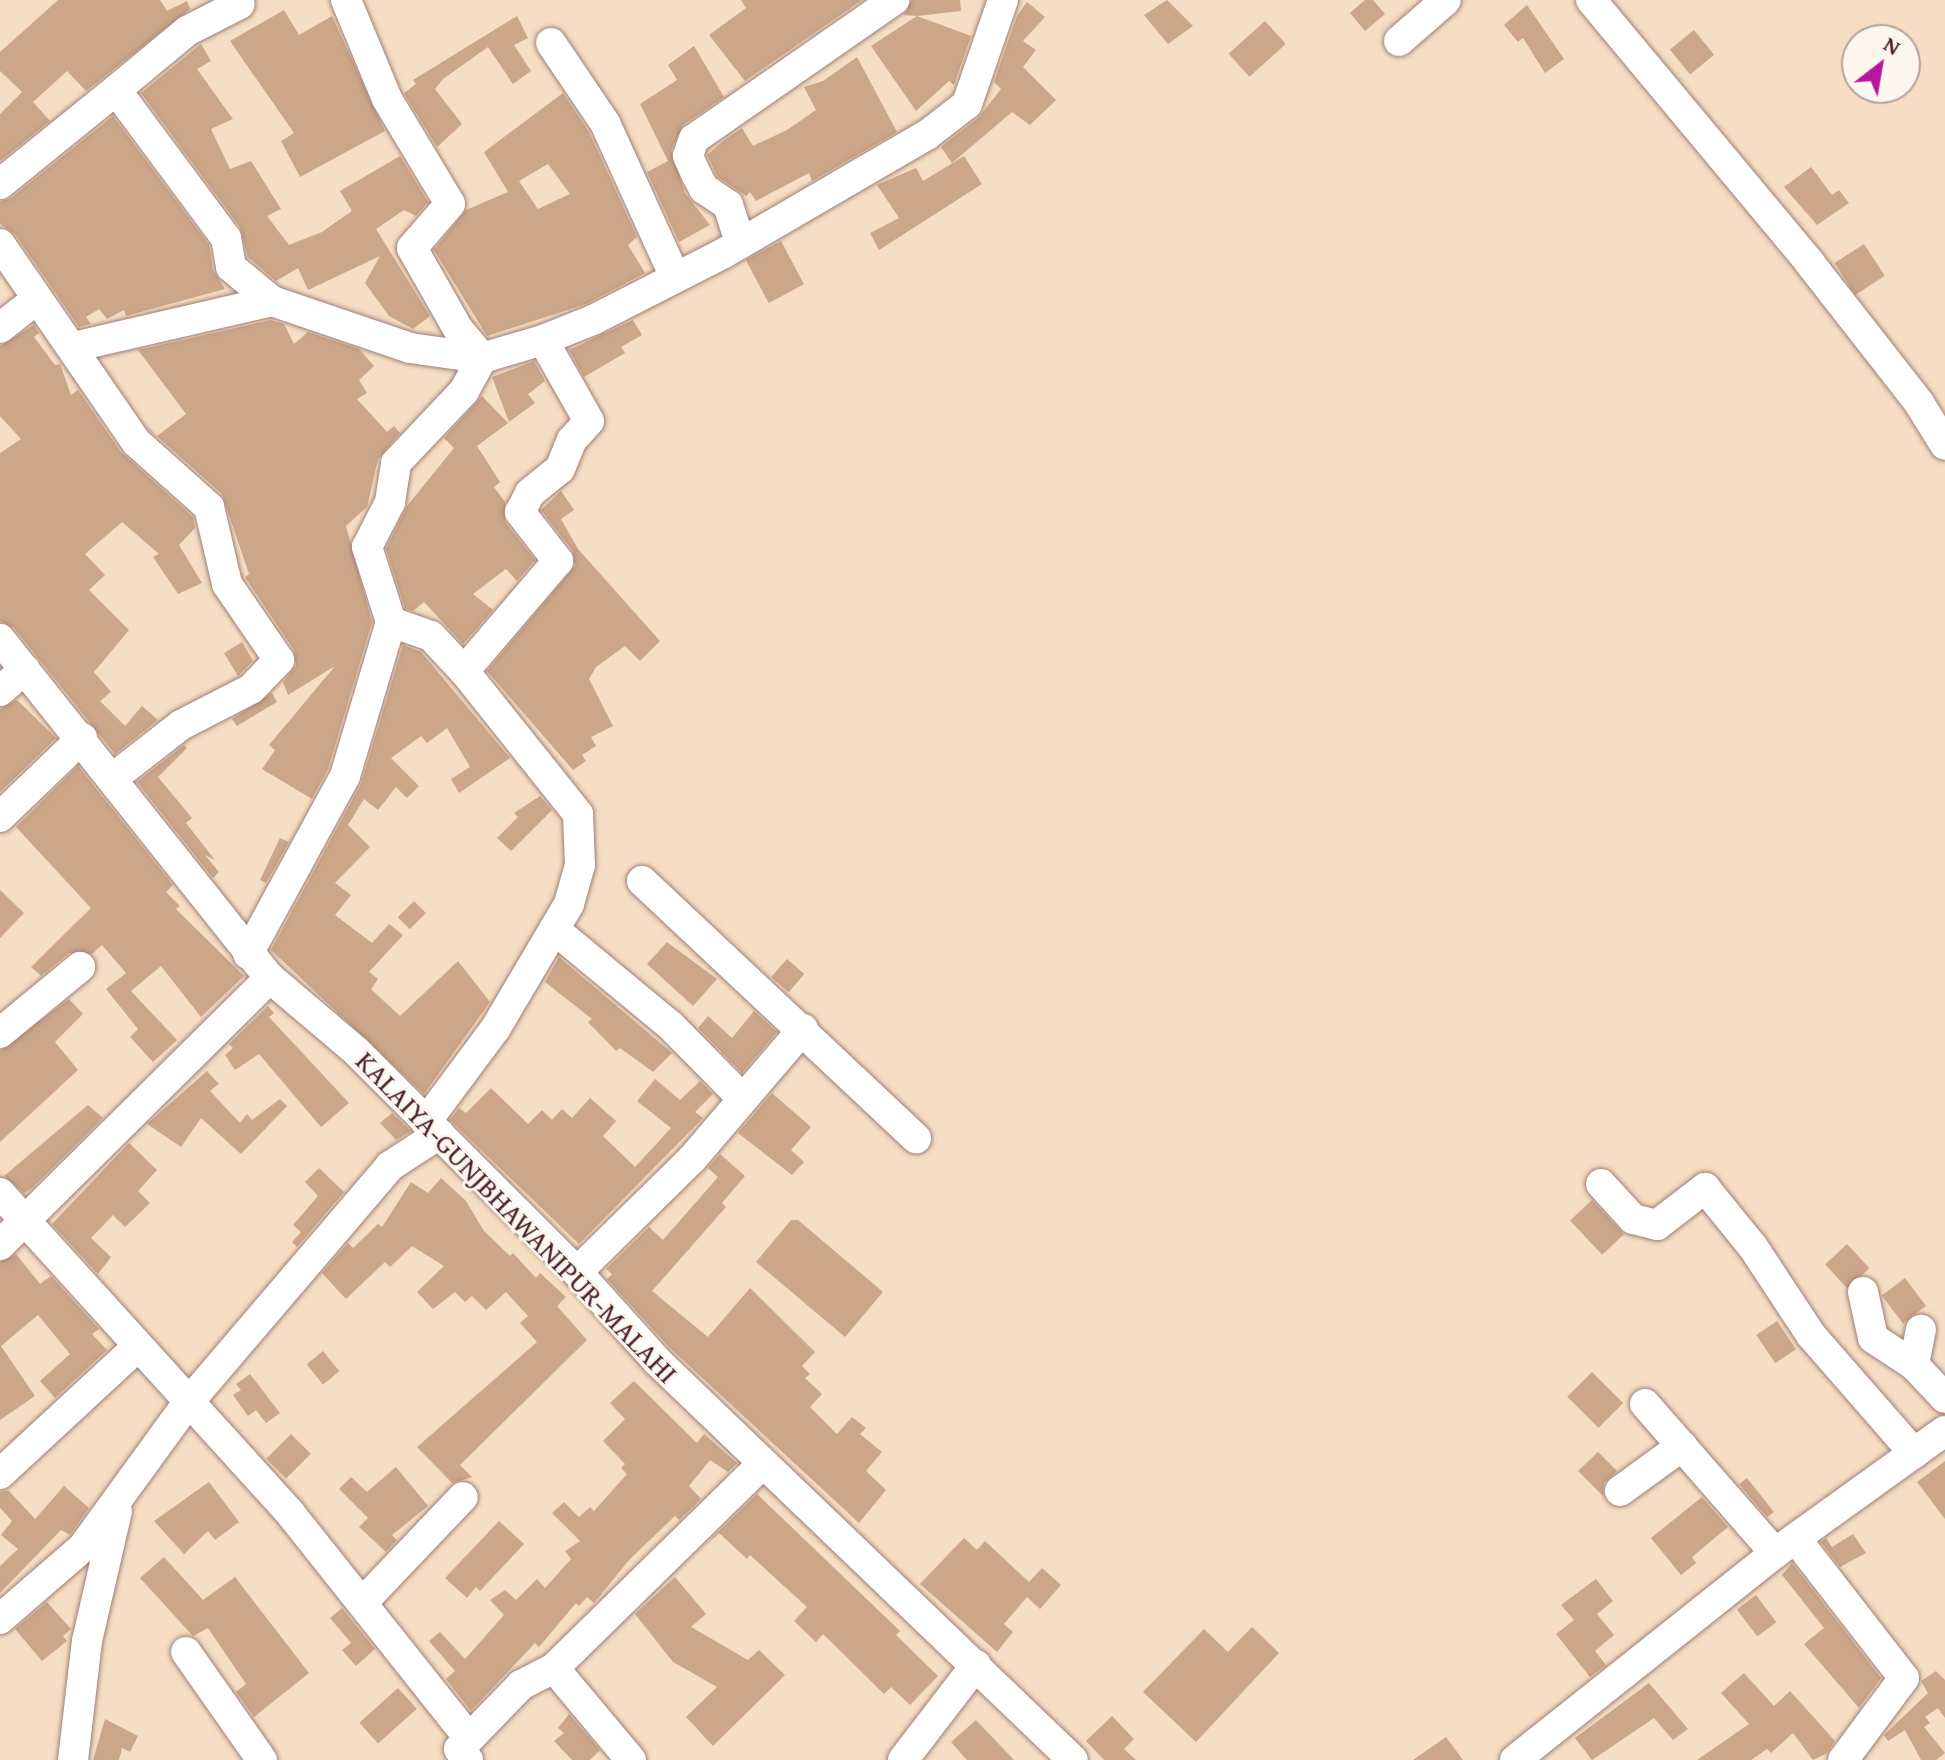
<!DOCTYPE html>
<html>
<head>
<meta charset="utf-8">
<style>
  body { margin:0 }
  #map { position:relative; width:1945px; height:1760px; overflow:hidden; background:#f5dec3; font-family:"Gentium Book Plus",serif }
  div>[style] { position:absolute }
  .building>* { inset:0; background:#cba688; transform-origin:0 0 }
  .roads { filter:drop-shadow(0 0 2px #a07e77) drop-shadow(0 0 2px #a07e77) }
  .minor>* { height:30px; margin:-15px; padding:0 15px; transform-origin:15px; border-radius:15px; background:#fff }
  span { translate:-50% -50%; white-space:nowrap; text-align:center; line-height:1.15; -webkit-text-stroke:6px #fbf7ec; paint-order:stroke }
  .street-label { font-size:28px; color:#4a1f2b }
  .north { position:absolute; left:1841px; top:24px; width:80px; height:80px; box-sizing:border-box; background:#fbf7ec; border:2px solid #b4a19f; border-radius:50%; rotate:31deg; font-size:22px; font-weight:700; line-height:32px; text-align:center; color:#4a1f2b }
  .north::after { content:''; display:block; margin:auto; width:28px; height:36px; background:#b5179e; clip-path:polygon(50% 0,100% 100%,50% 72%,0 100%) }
</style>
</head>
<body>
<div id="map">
  <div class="building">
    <i style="clip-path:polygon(58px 0,160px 0,167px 11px,187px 1px,190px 9px,86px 91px,67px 71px,33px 102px,50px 121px,0 161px,0 114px,22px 92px,0 71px,0 52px)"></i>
    <i style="clip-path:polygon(741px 0,862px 0,745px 81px,709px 35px,746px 8px)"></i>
    <i style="clip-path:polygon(912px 0,960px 0,961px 11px,917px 16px,971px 36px,954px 85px,949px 81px,916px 111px,871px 46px,917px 16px,904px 15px)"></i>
    <i style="clip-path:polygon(1167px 0,1193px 26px,1168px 44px,1144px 15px)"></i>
    <i style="clip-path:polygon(1365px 0,1373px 0,1385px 14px,1365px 31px,1350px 13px)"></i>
    <i style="clip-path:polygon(1027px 2px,1045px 17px,1023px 41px,1036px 50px,1023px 67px,1056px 100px,1030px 125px,1012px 112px,952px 163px,941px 147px,978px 118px,1001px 89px,994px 82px,1017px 16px)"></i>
    <i style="clip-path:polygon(1527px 5px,1564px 59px,1545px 73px,1523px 38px,1518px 42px,1504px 25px)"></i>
    <i style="clip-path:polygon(284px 10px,299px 35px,332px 16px,385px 131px,300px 177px,281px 141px,294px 133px,230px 41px)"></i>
    <i style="clip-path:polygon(517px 16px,528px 38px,514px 45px,531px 71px,513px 84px,488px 47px,443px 79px,435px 89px,462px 124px,437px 147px,404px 93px,416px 84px,413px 80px)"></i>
    <i style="left:1265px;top:21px;width:31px;height:49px;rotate:48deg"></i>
    <i style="left:1694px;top:30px;width:32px;height:31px;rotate:51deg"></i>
    <i style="clip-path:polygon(201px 44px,211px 61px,197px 69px,233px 119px,211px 129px,230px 169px,251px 161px,281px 209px,267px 216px,289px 245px,322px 232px,352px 211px,340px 191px,400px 156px,428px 202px,416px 216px,404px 210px,376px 229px,430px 316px,413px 329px,389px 316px,365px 283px,380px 256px,308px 290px,298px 268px,276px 281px,248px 257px,240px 227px,141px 93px)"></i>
    <i style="clip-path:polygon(694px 46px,724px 97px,683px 125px,671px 150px,685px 193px,710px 225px,679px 242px,647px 172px,668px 161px,640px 104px,677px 80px,668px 65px)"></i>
    <i style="clip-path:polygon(857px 57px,897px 132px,812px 181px,809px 173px,756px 201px,750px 192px,746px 196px,718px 177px,707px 155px,723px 141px,742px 128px,753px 146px,787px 130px,816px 110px,804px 87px,823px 81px)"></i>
    <i style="clip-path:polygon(evenodd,563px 93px,589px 132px,637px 237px,628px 245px,645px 273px,586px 304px,487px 336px,434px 250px,466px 210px,508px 192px,484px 152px,563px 93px,548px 164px,570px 194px,538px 209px,519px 181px,548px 164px)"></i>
    <i style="clip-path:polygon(113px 116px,209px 245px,213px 270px,225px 289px,126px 316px,124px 310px,107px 319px,99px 309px,86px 317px,91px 324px,79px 327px,15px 234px,0 224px,0 202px,11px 198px)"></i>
    <i style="clip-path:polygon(964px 156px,982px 184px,879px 250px,870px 233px,899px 218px,877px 185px,916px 168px,923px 181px)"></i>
    <i style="clip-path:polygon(1811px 167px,1832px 195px,1839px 190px,1849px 203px,1817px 225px,1784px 187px)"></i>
    <i style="left:781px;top:241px;width:49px;height:40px;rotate:62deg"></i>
    <i style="left:1864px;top:244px;width:38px;height:35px;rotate:57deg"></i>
    <i style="clip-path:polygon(271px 320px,284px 324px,294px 344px,308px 332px,359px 349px,374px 366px,359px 380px,367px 393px,357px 399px,387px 432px,394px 426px,400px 433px,378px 459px,367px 507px,346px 526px,372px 622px,328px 769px,312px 799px,262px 769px,275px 750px,269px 745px,335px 666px,288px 695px,283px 682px,296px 666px,294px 650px,245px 577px,249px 574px,222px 494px,150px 430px,146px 425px,157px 436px,186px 414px,138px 350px)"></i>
    <i style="clip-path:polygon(633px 320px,642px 335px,621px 347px,625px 353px,584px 377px,569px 350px)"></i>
    <i style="clip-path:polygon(34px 325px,39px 333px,34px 337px,55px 365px,60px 364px,71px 395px,78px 390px,121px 452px,193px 517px,195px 528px,179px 545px,202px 583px,178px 594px,153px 557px,159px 554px,122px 522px,85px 554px,105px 575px,89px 590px,129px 630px,94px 672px,111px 692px,100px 701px,125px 726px,142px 706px,158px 720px,115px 754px,14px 628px,0 621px,0 453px,21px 439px,0 416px,0 346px)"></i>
    <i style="clip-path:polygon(534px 361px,545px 381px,528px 394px,535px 403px,509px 422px,492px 377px)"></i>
    <i style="clip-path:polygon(482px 396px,508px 423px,477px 446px,500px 482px,494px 487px,505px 502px,505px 522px,535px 560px,517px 581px,506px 569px,473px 594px,493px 610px,463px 644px,424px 602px,413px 611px,405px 608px,386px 549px,407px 506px,454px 448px,444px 438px)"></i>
    <i style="clip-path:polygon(561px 491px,574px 510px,561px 519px,578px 549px,660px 641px,640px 661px,625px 646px,596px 667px,589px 679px,613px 726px,591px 737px,596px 746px,582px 755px,586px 761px,573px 770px,487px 671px,575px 566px,572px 550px,541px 510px)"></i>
    <i style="clip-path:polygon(242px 642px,253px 661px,238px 676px,224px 653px)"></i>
    <i style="clip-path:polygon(403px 645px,421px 652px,510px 758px,459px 793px,451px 779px,470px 767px,447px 728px,427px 743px,421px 736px,391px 758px,419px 786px,407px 798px,396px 787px,378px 810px,364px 799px,348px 825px,370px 847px,335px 883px,351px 895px,335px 915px,372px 943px,389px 924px,403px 935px,369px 972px,378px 979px,371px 989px,400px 1016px,458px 961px,490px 1002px,424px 1094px,271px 950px,361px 784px)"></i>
    <i style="clip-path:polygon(272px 693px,277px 702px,237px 726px,232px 719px)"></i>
    <i style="clip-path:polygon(17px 700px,56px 738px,0 792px,0 709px)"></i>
    <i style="clip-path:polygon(184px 745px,187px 748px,158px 777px,192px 818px,186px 823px,215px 860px,205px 855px,219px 872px,213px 878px,137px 782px)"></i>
    <i style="clip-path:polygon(78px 766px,173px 885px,166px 892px,180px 906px,176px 909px,244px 976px,201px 1017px,161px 966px,131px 991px,177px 1040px,153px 1062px,130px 1037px,138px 1029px,106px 989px,126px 973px,102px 945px,92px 954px,69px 953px,41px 976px,31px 967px,91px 908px,16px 827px)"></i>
    <i style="clip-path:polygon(540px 796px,552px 810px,511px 851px,497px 838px,518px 817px,514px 813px)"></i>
    <i style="clip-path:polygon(280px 838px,289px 842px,266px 883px,260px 880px)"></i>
    <i style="clip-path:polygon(0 890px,24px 913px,0 938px)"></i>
    <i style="left:414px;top:901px;width:17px;height:23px;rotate:45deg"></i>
    <i style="clip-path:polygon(667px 942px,717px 979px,693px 1006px,647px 964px)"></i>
    <i style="clip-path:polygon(559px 957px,672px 1053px,653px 1072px,620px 1048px,616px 1051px,588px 1022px,592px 1019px,545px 982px)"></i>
    <i style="left:787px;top:959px;width:23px;height:24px;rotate:41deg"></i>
    <i style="clip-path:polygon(69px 999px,83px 1014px,55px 1042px,78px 1070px,0 1142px,0 1051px)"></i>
    <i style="clip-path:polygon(268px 1006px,274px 1013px,269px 1017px,349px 1103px,321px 1127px,259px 1054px,235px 1070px,225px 1055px,233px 1048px,229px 1044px)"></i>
    <i style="clip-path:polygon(754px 1011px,777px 1032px,742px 1073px,698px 1028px,708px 1016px,732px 1038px)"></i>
    <i style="clip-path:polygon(207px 1071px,219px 1084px,210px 1091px,240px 1123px,247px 1114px,252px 1120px,280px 1099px,287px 1106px,241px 1154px,201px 1118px,181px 1147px,147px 1124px)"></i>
    <i style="clip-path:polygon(655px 1079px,680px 1100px,700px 1081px,713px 1094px,695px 1112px,703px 1118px,579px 1244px,450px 1120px,459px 1108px,466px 1113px,491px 1088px,528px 1124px,542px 1110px,552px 1120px,562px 1109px,572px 1118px,590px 1098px,616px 1121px,603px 1136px,635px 1167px,671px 1128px,637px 1101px)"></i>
    <i style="clip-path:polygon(772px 1093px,811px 1127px,791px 1150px,804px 1162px,792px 1175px,738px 1133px)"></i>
    <i style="clip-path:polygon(88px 1105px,103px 1118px,30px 1190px,24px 1193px,4px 1176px)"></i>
    <i style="clip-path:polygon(392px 1113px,411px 1131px,396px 1140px,380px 1123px)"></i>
    <i style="clip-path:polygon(129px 1143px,157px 1170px,138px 1191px,150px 1203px,125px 1227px,113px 1215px,91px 1238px,111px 1257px,98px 1274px,52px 1224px)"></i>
    <i style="clip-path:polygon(720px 1154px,745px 1176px,722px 1203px,726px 1207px,652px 1291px,708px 1337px,750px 1288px,815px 1352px,802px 1366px,810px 1374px,805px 1378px,822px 1394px,810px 1407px,837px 1434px,852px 1417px,866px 1428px,860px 1434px,882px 1452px,866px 1471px,886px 1490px,859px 1523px,670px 1348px,607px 1279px,612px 1274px,606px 1269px,649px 1227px,663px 1240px,718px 1177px,708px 1168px)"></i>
    <i style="clip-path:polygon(319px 1168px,344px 1192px,297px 1247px,292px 1242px,301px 1232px,293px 1225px,318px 1196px,305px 1182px)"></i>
    <i style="clip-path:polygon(441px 1178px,466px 1201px,484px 1231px,510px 1256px,513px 1253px,536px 1278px,540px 1273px,566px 1297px,557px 1306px,587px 1340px,460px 1465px,472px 1477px,452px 1483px,417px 1447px,537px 1342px,520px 1323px,528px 1316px,506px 1292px,486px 1310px,472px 1296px,465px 1302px,455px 1292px,433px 1309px,417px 1292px,444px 1266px,412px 1246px,390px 1267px,385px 1262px,346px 1299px,322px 1273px,348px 1243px,353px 1248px,378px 1224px,382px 1227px,411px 1182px,428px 1193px)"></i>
    <i style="left:1592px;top:1200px;width:47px;height:30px;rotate:47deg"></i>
    <i style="clip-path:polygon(791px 1220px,798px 1220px,883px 1292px,845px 1337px,756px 1262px)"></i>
    <i style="left:1847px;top:1244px;width:33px;height:30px;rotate:47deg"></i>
    <i style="clip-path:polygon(16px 1254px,40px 1284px,51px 1276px,99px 1329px,92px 1334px,107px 1350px,55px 1398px,40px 1381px,70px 1354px,38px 1315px,1px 1346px,35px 1396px,0 1420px,0 1262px)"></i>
    <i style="left:1905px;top:1278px;width:35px;height:29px;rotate:53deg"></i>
    <i style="left:1777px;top:1321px;width:34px;height:25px;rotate:56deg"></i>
    <i style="left:323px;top:1351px;width:26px;height:21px;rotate:51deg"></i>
    <i style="left:1592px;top:1372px;width:44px;height:35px;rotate:45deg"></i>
    <i style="clip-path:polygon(250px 1374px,280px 1413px,266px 1423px,256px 1410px,248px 1416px,233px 1395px,241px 1390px,236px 1384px)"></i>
    <i style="clip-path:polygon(634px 1381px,697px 1443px,704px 1434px,737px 1463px,728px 1472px,710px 1460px,689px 1486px,701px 1499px,679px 1520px,675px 1516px,629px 1560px,594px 1603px,587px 1597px,579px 1606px,576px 1603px,539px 1647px,535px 1643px,471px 1711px,446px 1679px,455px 1671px,429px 1641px,440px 1632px,465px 1659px,504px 1615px,490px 1600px,505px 1590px,516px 1600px,537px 1579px,545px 1588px,571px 1559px,565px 1551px,580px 1541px,552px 1513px,564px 1502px,579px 1517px,590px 1507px,594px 1511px,627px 1474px,621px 1468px,625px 1464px,603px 1441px,625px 1419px,610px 1403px)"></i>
    <i style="left:291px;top:1434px;width:28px;height:35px;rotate:45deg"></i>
    <i style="clip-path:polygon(1598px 1452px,1617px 1471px,1604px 1483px,1603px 1496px,1578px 1471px)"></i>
    <i style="clip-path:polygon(1945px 1461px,1945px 1519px,1917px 1482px)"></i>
    <i style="clip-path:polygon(396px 1467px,428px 1506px,392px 1535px,397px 1540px,386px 1552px,359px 1527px,368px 1518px,339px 1489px,351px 1477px,367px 1492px)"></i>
    <i style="clip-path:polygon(1747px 1478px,1774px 1512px,1767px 1517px,1739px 1484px)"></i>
    <i style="clip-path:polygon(209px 1482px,239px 1522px,215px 1540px,208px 1531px,184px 1554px,154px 1521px)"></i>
    <i style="clip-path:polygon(64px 1486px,89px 1508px,70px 1535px,61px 1530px,0 1593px,0 1566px,18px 1549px,1px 1535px,12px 1521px,0 1508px,0 1492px,8px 1490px,35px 1519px)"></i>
    <i style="clip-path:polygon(757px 1494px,900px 1631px,896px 1635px,938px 1676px,910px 1705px,891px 1687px,884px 1694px,823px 1634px,816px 1642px,794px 1621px,807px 1607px,750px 1555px,747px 1559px,719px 1533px,701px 1549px)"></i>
    <i style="clip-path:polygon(1702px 1497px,1728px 1527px,1692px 1557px,1696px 1563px,1681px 1575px,1651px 1538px)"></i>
    <i style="clip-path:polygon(499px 1521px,524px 1544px,480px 1591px,476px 1587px,467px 1598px,445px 1578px)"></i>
    <i style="clip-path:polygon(1853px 1534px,1866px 1553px,1840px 1567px,1821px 1542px,1826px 1538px,1832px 1547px)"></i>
    <i style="clip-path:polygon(964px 1538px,977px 1550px,985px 1541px,1029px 1582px,1042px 1568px,1061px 1585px,1040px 1609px,1027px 1597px,1004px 1624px,1013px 1632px,997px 1652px,920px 1584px)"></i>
    <i style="clip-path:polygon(164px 1557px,203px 1600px,235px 1577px,309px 1673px,254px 1717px,236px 1692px,246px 1684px,208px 1628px,193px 1636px,140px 1578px)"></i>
    <i style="clip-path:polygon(1792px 1563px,1881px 1678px,1859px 1708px,1804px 1644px,1824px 1628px,1782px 1575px)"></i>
    <i style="clip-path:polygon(675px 1577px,706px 1614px,691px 1627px,748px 1660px,759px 1650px,785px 1675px,713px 1746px,686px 1717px,717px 1687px,673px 1662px,635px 1614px)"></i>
    <i style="clip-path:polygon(1596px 1579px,1613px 1601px,1597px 1614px,1614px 1635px,1595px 1651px,1606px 1665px,1590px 1677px,1556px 1634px,1574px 1620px,1561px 1605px)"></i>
    <i style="left:1756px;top:1595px;width:34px;height:24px;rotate:53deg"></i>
    <i style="clip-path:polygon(47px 1602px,71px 1629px,63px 1636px,67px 1641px,42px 1661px,15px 1629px)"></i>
    <i style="clip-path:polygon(342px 1608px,375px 1649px,356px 1666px,342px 1650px,351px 1643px,330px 1618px)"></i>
    <i style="clip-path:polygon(1252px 1627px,1279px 1653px,1196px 1742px,1143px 1692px,1204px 1629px,1228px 1652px)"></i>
    <i style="clip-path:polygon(1936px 1671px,1945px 1680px,1945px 1718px,1938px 1708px,1925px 1717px,1930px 1723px,1924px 1727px,1945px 1753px,1936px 1760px,1921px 1760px,1905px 1730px,1888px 1741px,1884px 1735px,1928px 1693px,1921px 1681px)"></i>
    <i style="clip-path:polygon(1744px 1673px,1774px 1706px,1790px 1691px,1835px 1741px,1827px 1753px,1813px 1760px,1793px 1733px,1771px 1753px,1767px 1749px,1751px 1760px,1697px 1760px,1749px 1724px,1721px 1693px)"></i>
    <i style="clip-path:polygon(1649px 1683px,1688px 1729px,1673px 1740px,1654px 1718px,1592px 1760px,1575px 1738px)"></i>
    <i style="left:398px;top:1688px;width:28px;height:52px;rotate:48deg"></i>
    <i style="clip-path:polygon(569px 1714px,600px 1750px,590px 1760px,572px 1760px,554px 1741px,564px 1733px,558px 1728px)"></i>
    <i style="clip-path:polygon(1112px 1716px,1134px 1739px,1124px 1749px,1136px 1760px,1104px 1760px,1086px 1741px)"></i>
    <i style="clip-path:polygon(105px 1719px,138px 1736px,130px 1752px,122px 1748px,119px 1760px,93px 1760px)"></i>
    <i style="clip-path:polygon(976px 1720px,1014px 1760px,967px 1760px,951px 1742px)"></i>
    <i style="clip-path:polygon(1446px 1737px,1463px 1760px,1413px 1760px)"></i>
  </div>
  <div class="roads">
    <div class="minor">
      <i style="left:346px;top:0;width:107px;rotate:67.5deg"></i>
      <i style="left:387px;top:99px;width:122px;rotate:59deg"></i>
      <i style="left:450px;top:204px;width:58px;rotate:130.8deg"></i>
      <i style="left:412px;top:248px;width:93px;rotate:60.4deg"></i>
      <i style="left:458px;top:329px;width:38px;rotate:50deg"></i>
      <i style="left:1591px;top:0;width:341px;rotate:50.2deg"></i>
      <i style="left:1809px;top:262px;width:179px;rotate:52deg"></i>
      <i style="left:1919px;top:403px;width:49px;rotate:58.2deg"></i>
      <i style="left:1399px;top:41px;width:62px;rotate:-41.1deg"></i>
      <i style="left:551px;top:43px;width:97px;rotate:56deg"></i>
      <i style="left:605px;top:123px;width:169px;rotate:65.6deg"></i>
      <i style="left:116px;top:90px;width:92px;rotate:-39.7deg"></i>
      <i style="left:187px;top:31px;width:59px;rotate:-27deg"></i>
      <i style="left:0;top:184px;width:149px;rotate:-39deg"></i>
      <i style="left:116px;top:90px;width:184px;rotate:53.4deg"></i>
      <i style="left:226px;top:238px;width:29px;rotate:80deg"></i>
      <i style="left:231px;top:267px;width:53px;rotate:39.7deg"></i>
      <i style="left:740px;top:242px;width:39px;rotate:-108deg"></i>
      <i style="left:728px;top:205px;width:29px;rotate:-146deg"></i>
      <i style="left:704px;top:189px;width:17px;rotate:-118deg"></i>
      <i style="left:696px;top:174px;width:20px;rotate:-114deg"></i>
      <i style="left:688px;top:156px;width:18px;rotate:-71deg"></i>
      <i style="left:694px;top:139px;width:244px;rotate:-34.8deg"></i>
      <i style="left:0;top:244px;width:240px;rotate:55.5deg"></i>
      <i style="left:136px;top:442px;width:98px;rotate:41.7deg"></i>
      <i style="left:209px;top:507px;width:79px;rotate:76.8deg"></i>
      <i style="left:227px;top:584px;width:92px;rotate:55.6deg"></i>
      <i style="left:279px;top:660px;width:40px;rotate:134deg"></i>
      <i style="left:251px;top:689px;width:79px;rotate:152.8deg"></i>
      <i style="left:181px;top:725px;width:86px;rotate:142.1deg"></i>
      <i style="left:0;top:328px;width:47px;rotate:-38.1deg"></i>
      <i style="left:73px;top:347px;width:204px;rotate:-13deg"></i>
      <i style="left:272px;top:301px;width:146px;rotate:18.8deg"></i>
      <i style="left:410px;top:348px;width:73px;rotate:7.9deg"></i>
      <i style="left:482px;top:358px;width:64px;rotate:-16.4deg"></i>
      <i style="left:543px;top:340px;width:54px;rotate:-21.8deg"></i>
      <i style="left:593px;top:320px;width:147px;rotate:-27.1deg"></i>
      <i style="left:724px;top:253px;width:235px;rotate:-30.2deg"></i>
      <i style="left:927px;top:135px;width:51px;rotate:-37.8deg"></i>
      <i style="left:967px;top:104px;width:110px;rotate:-70.9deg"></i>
      <i style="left:391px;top:622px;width:42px;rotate:19.3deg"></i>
      <i style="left:431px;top:636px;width:48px;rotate:46.7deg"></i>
      <i style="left:464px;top:671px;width:183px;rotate:51.4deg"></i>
      <i style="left:578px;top:814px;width:51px;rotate:87.8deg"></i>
      <i style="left:580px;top:865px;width:41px;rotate:105.8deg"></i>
      <i style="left:569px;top:904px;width:145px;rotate:120.6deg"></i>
      <i style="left:495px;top:1029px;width:116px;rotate:126.6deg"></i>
      <i style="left:0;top:639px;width:433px;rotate:51.5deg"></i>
      <i style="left:270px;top:978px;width:113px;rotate:40.3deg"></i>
      <i style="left:356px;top:1051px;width:313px;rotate:45deg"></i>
      <i style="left:577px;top:1272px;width:120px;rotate:48deg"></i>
      <i style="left:657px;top:1361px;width:576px;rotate:43.81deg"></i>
      <i style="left:464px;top:671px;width:145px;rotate:-49.5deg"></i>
      <i style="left:558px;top:561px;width:62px;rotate:-127.8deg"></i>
      <i style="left:520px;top:512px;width:21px;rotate:-62deg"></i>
      <i style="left:530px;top:493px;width:38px;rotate:-39deg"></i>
      <i style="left:560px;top:469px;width:31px;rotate:-68deg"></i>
      <i style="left:572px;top:440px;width:25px;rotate:-48deg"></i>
      <i style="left:589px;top:421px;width:93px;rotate:-119.6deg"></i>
      <i style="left:0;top:691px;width:33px;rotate:-41deg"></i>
      <i style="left:0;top:817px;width:114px;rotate:-43.9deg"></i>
      <i style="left:642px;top:881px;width:376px;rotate:43.2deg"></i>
      <i style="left:555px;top:930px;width:149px;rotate:39.6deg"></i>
      <i style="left:670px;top:1025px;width:103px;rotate:45.4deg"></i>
      <i style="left:248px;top:954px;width:203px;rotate:-61.4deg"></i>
      <i style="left:345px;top:776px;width:161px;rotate:-73.4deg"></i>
      <i style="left:391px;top:622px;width:79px;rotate:-107.7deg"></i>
      <i style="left:367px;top:547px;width:51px;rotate:-62.9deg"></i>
      <i style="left:390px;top:502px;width:39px;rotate:-81deg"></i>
      <i style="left:396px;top:463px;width:99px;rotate:-46.6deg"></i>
      <i style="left:464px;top:391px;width:38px;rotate:-61deg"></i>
      <i style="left:0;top:1033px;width:104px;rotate:-39.5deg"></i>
      <i style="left:1601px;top:1184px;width:47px;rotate:47.6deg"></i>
      <i style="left:1633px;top:1219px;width:25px;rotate:14deg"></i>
      <i style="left:1657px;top:1225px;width:61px;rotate:-37.6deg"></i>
      <i style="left:1705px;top:1188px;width:76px;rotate:50.9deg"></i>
      <i style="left:1753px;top:1247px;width:105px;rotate:56.6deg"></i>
      <i style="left:1811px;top:1335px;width:157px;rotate:48.9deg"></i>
      <i style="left:0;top:1193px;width:432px;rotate:47.8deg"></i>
      <i style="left:290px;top:1513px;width:288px;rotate:51.5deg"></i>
      <i style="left:0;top:1245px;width:380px;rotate:-44.7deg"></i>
      <i style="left:577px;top:1272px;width:161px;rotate:-44.5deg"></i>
      <i style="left:692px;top:1159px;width:171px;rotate:-49.5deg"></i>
      <i style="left:1863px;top:1292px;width:47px;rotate:77.7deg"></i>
      <i style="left:1873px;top:1338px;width:49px;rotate:33.4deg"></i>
      <i style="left:1914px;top:1365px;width:45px;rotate:46.8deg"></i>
      <i style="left:1914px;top:1365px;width:36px;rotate:-79deg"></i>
      <i style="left:1645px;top:1404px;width:198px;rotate:48.9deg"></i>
      <i style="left:0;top:1474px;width:188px;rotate:-42.8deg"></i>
      <i style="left:1620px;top:1491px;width:77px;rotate:-36deg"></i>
      <i style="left:1796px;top:1539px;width:176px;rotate:52.2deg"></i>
      <i style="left:1904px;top:1678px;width:102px;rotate:126.6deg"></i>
      <i style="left:362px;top:1603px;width:146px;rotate:-46.4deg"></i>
      <i style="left:0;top:1619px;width:110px;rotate:-40.9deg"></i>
      <i style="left:83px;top:1547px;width:177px;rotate:-54deg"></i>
      <i style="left:187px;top:1404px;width:313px;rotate:-49.5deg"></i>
      <i style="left:390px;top:1166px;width:59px;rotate:-33.1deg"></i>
      <i style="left:186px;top:1652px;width:132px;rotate:54.9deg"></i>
      <i style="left:554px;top:1668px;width:120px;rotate:50.1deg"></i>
      <i style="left:73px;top:1760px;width:120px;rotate:-83.3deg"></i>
      <i style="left:87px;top:1641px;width:133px;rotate:-77deg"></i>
      <i style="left:468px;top:1760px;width:14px;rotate:-129deg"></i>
      <i style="left:459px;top:1749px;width:89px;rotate:-45.9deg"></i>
      <i style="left:521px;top:1685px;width:37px;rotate:-27deg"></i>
      <i style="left:554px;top:1668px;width:291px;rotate:-44.4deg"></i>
      <i style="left:903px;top:1760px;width:120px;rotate:-52.5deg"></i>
      <i style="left:1515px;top:1760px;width:332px;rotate:-38.5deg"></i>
      <i style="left:1775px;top:1553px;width:209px;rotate:-35.7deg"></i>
    </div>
  </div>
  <div class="street-label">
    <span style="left:517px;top:1217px;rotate:46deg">KALAIYA-GUNJBHAWANIPUR-MALAHI</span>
  </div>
  <div class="north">N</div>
</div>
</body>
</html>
